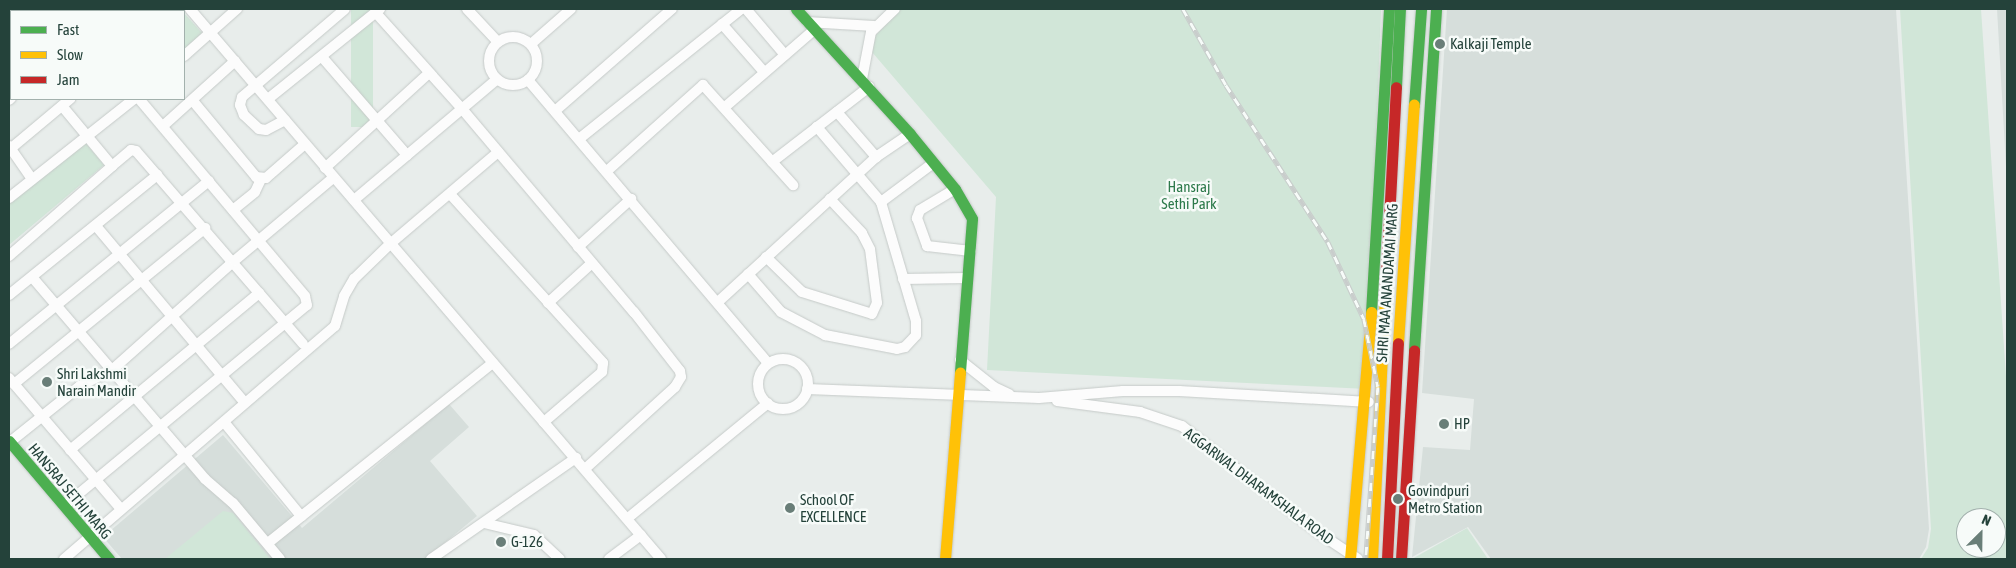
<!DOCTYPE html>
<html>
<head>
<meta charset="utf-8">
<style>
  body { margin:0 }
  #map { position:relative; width:2016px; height:568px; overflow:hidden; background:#e8edeb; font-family:"Asap Condensed",sans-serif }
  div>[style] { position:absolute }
  .built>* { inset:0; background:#d6dedb }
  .green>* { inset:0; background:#d1e6d8; transform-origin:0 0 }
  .roads { filter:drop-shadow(0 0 1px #c5cac8) drop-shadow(0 0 1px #c5cac8) }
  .street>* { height:10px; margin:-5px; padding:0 5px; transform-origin:5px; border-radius:5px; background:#fcfcfc }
  .street>.ring { margin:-5px; padding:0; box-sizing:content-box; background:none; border:10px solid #fcfcfc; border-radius:50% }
  .fast>* { height:11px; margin:-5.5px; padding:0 5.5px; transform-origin:5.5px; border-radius:5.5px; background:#4caf50 }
  .slow>* { height:11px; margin:-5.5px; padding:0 5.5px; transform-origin:5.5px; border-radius:5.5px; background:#ffc107 }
  .jam>* { height:11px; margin:-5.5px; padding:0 5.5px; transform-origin:5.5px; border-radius:5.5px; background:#c62828 }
  .rail>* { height:4.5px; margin-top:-2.25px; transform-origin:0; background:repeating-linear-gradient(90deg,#f7fbf9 0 8px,#c9cdcc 0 16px); box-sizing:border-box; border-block:1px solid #c9cdcc }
  .dots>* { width:14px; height:14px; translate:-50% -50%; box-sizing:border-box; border:2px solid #f7fbf9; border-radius:50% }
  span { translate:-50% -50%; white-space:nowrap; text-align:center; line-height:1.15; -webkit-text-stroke:5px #f7fbf9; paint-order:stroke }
  .poi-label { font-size:15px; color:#24423a }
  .left { translate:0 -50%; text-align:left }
  .park-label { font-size:15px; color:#2d7a4b }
  .street-label { font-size:15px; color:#24423a }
  .frame { position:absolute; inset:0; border:10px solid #24423a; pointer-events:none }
  .legend { position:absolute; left:10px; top:10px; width:175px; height:90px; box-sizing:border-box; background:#f7fbf9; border:1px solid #a3b1ad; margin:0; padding:6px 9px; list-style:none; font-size:15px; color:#24423a }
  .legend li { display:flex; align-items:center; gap:10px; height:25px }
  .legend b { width:25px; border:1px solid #a3b1ad }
  .north { position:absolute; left:1956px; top:508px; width:50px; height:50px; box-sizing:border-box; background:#f7fbf9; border:1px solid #a3b1ad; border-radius:50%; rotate:23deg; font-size:14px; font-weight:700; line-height:20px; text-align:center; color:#24423a }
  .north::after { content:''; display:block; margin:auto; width:18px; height:22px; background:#697e78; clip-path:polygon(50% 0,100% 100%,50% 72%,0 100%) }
</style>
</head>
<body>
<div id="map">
  <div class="built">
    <i style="clip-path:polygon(1447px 9px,1896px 9px,1929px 529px,1926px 547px,1919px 559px,1491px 559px,1468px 527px,1412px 557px,1423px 447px,1470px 450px,1474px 399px,1422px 393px)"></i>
    <i style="clip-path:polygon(1997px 9px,2007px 9px,2007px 184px)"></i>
    <i style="clip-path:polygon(449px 404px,469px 427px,430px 461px,477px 516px,425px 559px,122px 559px,103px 537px,223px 435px,302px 528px)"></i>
  </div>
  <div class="green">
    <i style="left:351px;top:9px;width:22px;height:118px"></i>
    <i style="clip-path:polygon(901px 9px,1381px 9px,1367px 389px,987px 370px,996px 197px,866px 45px)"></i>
    <i style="clip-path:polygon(evenodd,1900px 9px,1981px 9px,2007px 391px,2007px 559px,1921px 559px,1928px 548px,1931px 529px,1900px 9px,1966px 518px,1996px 518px,1996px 548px,1966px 548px,1966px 518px)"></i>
    <i style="clip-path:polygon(184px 13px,202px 33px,184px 50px)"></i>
    <i style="clip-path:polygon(84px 141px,104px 165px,9px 245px,9px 204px)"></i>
    <i style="clip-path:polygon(223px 511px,233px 513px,270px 559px,165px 559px)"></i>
    <i style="clip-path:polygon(1467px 528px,1488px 559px,1412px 559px)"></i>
  </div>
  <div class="roads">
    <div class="street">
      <i style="left:190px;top:9px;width:724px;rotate:49.42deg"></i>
      <i style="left:467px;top:9px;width:45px;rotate:46.8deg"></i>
      <i style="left:746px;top:9px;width:60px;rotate:49.7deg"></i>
      <i style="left:14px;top:11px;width:2px;rotate:-90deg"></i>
      <i style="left:105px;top:11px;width:2px;rotate:-90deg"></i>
      <i style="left:376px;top:13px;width:130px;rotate:48.1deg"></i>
      <i style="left:463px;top:110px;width:265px;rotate:49.8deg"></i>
      <i style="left:634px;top:312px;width:75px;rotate:52.1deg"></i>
      <i style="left:680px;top:371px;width:6px;rotate:81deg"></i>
      <i style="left:681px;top:377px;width:12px;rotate:121deg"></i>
      <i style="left:675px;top:387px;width:122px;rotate:137.7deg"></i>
      <i style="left:9px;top:20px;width:2px"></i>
      <i style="left:807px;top:22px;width:67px;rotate:3.4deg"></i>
      <i style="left:722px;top:24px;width:64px;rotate:48.8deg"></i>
      <i class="ring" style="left:489px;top:37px;width:38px;height:38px"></i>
      <i style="left:531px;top:44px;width:53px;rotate:-41.2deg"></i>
      <i style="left:184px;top:56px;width:71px;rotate:-41.6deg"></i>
      <i style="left:322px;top:57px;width:130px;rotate:49.1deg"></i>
      <i style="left:862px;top:79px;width:48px;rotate:-79.2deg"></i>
      <i style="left:871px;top:32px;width:33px;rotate:-44deg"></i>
      <i style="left:528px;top:80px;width:371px;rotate:49.7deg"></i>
      <i style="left:268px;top:99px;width:144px;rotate:-38.8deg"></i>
      <i style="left:9px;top:100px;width:3px;rotate:-45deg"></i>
      <i style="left:193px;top:101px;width:99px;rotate:50.3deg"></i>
      <i style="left:256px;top:177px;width:10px;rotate:6deg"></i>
      <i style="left:266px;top:178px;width:52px;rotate:-41.1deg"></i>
      <i style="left:725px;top:107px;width:118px;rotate:-40.9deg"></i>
      <i style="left:555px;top:111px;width:155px;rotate:-41.1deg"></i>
      <i style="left:837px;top:112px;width:60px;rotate:49.1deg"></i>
      <i style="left:285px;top:120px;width:21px;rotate:152deg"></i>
      <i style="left:266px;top:130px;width:7px;rotate:-172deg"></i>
      <i style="left:259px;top:129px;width:21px;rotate:-137deg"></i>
      <i style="left:244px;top:115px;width:11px;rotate:-112deg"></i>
      <i style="left:240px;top:105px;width:8px;rotate:-76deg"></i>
      <i style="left:242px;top:97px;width:135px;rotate:-40.5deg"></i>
      <i style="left:163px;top:126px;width:97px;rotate:-42.1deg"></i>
      <i style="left:579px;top:139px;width:208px;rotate:-38.7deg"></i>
      <i style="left:9px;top:146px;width:40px;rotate:55.1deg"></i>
      <i style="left:9px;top:150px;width:80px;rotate:-39.9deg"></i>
      <i style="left:772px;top:162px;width:123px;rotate:-37.7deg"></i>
      <i style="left:112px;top:166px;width:25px;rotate:-40deg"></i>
      <i style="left:131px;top:150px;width:5px;rotate:11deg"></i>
      <i style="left:136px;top:151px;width:255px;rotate:49.1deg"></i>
      <i style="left:325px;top:168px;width:141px;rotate:-42.4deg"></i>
      <i style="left:607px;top:171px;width:129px;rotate:-41.9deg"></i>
      <i style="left:703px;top:85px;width:135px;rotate:48deg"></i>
      <i style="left:955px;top:189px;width:41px;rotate:149deg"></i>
      <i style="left:920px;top:210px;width:9px;rotate:111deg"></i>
      <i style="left:917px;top:218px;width:30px;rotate:70deg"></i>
      <i style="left:927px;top:246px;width:44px;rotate:6.5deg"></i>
      <i style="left:450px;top:194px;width:228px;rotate:47.8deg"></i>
      <i style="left:603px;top:363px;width:9px;rotate:96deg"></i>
      <i style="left:602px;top:372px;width:77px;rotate:139.2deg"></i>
      <i style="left:9px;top:198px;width:159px;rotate:-38.4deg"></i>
      <i style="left:354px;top:200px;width:187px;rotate:-40.2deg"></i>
      <i style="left:881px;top:202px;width:64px;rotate:-36.7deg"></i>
      <i style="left:233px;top:210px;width:28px;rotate:-39deg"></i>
      <i style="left:255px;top:192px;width:14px;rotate:-65deg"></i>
      <i style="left:96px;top:226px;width:231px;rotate:49.9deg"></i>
      <i style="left:578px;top:247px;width:72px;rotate:-42.2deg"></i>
      <i style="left:9px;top:256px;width:137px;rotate:-41.1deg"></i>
      <i style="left:112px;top:166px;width:78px;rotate:-129.8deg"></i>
      <i style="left:766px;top:257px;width:50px;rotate:44.2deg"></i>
      <i style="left:802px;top:292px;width:73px;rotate:17.4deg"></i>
      <i style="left:872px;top:314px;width:12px;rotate:-66deg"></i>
      <i style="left:877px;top:303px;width:54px;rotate:-97.4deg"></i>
      <i style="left:870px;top:249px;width:18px;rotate:-117deg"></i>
      <i style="left:862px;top:233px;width:47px;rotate:-133.3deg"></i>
      <i style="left:748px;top:274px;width:50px;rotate:49deg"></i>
      <i style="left:781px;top:312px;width:50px;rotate:27.6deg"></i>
      <i style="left:825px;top:335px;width:73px;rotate:11deg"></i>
      <i style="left:897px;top:349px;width:8px;rotate:-14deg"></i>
      <i style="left:905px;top:347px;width:16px;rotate:-47deg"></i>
      <i style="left:916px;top:335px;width:14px;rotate:-90deg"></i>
      <i style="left:916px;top:321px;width:124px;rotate:-106.4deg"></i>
      <i style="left:881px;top:202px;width:99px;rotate:-130.5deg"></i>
      <i style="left:32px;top:277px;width:266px;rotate:49.4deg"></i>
      <i style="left:205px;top:479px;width:37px;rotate:41deg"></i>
      <i style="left:233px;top:503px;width:73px;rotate:50deg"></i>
      <i style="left:903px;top:279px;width:64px;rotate:-0.9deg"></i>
      <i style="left:9px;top:295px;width:191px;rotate:-39deg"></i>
      <i style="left:719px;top:301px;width:213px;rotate:-42.5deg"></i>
      <i style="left:876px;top:157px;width:41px;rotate:-34.1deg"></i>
      <i style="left:548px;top:303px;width:59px;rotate:-42.3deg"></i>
      <i style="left:9px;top:344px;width:258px;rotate:-39.2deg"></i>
      <i class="ring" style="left:758px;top:359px;width:40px;height:40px"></i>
      <i style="left:960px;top:360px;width:43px;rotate:38.5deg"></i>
      <i style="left:994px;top:387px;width:17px;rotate:25deg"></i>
      <i style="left:9px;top:378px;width:172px;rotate:49.5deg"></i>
      <i style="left:14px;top:384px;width:247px;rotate:-39.2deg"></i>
      <i style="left:807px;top:389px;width:232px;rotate:2.2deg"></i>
      <i style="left:1039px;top:398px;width:84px;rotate:-4.8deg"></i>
      <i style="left:1123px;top:391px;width:56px"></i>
      <i style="left:1179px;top:391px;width:190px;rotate:3.3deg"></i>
      <i style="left:1057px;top:401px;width:84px;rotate:7.5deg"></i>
      <i style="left:1140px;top:412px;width:44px;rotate:18.4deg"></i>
      <i style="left:1182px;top:426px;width:170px;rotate:38.1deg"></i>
      <i style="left:1316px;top:531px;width:50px;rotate:33.7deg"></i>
      <i style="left:224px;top:422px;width:122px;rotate:50.7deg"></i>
      <i style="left:10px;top:442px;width:90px;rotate:-38.7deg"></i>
      <i style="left:80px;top:386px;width:36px;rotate:-27deg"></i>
      <i style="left:112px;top:370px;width:164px;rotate:-41.8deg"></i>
      <i style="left:234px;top:261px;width:129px;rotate:-40deg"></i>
      <i style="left:70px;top:450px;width:246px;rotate:-39.7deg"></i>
      <i style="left:64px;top:506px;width:315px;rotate:-39.6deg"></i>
      <i style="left:307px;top:305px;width:9px;rotate:-103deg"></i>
      <i style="left:305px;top:296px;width:258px;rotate:-130.1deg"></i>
      <i style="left:628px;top:518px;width:181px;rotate:-39.4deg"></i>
      <i style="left:484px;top:523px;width:51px;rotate:13.5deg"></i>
      <i style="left:534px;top:535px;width:35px;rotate:43deg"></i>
      <i style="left:268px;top:543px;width:288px;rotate:-38.7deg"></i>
      <i style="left:64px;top:559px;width:357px;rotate:-40.7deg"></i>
      <i style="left:335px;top:326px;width:31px;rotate:-73deg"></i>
      <i style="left:344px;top:296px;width:20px;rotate:-60deg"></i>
      <i style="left:354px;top:279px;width:50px;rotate:-44.2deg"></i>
      <i style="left:390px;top:244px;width:142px;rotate:-40.4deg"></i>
      <i style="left:431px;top:559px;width:177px;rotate:-34.9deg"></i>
      <i style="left:609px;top:559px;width:40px;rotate:-37deg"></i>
    </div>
    <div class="fast">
      <i style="left:796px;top:9px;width:169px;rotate:47.6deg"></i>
      <i style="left:910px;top:134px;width:71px;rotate:50.7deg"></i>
      <i style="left:955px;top:189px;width:34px;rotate:60deg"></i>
      <i style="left:972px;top:219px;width:154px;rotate:94.5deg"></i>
      <i style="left:1396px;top:87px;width:78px;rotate:-87.1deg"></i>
      <i style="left:1414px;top:105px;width:96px;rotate:-85.8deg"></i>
      <i style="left:1371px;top:312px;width:304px;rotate:-86.6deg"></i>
      <i style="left:1414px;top:350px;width:342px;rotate:-86.3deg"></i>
      <i style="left:9px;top:441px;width:155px;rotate:49.7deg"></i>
    </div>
    <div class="slow">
      <i style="left:1398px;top:343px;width:239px;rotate:-86.2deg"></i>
      <i style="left:945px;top:559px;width:187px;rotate:-85.4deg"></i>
      <i style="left:1350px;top:559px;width:248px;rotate:-85.1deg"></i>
      <i style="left:1372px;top:559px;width:263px;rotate:-87.2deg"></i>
    </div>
    <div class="jam">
      <i style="left:1385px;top:296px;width:209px;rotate:-87deg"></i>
      <i style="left:1387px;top:559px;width:216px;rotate:-87.1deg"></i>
      <i style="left:1401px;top:559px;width:209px;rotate:-86.4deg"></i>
    </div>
  </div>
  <div class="rail">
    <i style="left:1183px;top:9px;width:87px;rotate:60.5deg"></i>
    <i style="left:1226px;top:85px;width:187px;rotate:57deg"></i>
    <i style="left:1328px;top:242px;width:85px;rotate:64.9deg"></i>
    <i style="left:1364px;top:319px;width:69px;rotate:78.4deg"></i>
    <i style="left:1378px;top:387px;width:172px;rotate:94deg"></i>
  </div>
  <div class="dots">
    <i style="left:1440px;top:44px;background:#697e78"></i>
    <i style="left:47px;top:382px;background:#697e78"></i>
    <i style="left:1444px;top:424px;background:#697e78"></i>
    <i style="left:1398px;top:499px;background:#697e78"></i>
    <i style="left:790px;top:508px;background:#697e78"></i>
    <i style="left:501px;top:542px;background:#697e78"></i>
  </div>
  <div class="poi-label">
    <span class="left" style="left:1450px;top:44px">Kalkaji Temple</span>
    <span class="left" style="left:57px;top:382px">Shri Lakshmi<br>Narain Mandir</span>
    <span class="left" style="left:1454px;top:424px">HP</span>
    <span class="left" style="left:1408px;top:499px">Govindpuri<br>Metro Station</span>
    <span class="left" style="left:800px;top:508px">School OF<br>EXCELLENCE</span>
    <span class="left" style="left:511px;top:542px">G-126</span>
  </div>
  <div class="park-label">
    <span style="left:1189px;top:195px">Hansraj<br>Sethi Park</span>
  </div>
  <div class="street-label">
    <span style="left:1387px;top:283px;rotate:-86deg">SHRI MAA ANANDAMAI MARG</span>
    <span style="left:1259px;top:486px;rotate:37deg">AGGARWAL DHARAMSHALA ROAD</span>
    <span style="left:70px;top:491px;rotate:50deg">HANSRAJ SETHI MARG</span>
  </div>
  <div class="frame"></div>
  <ul class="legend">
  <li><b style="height:6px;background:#4caf50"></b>Fast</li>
  <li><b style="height:6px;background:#ffc107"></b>Slow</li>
  <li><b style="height:6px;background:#c62828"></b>Jam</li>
  </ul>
  <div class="north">N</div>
</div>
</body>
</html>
